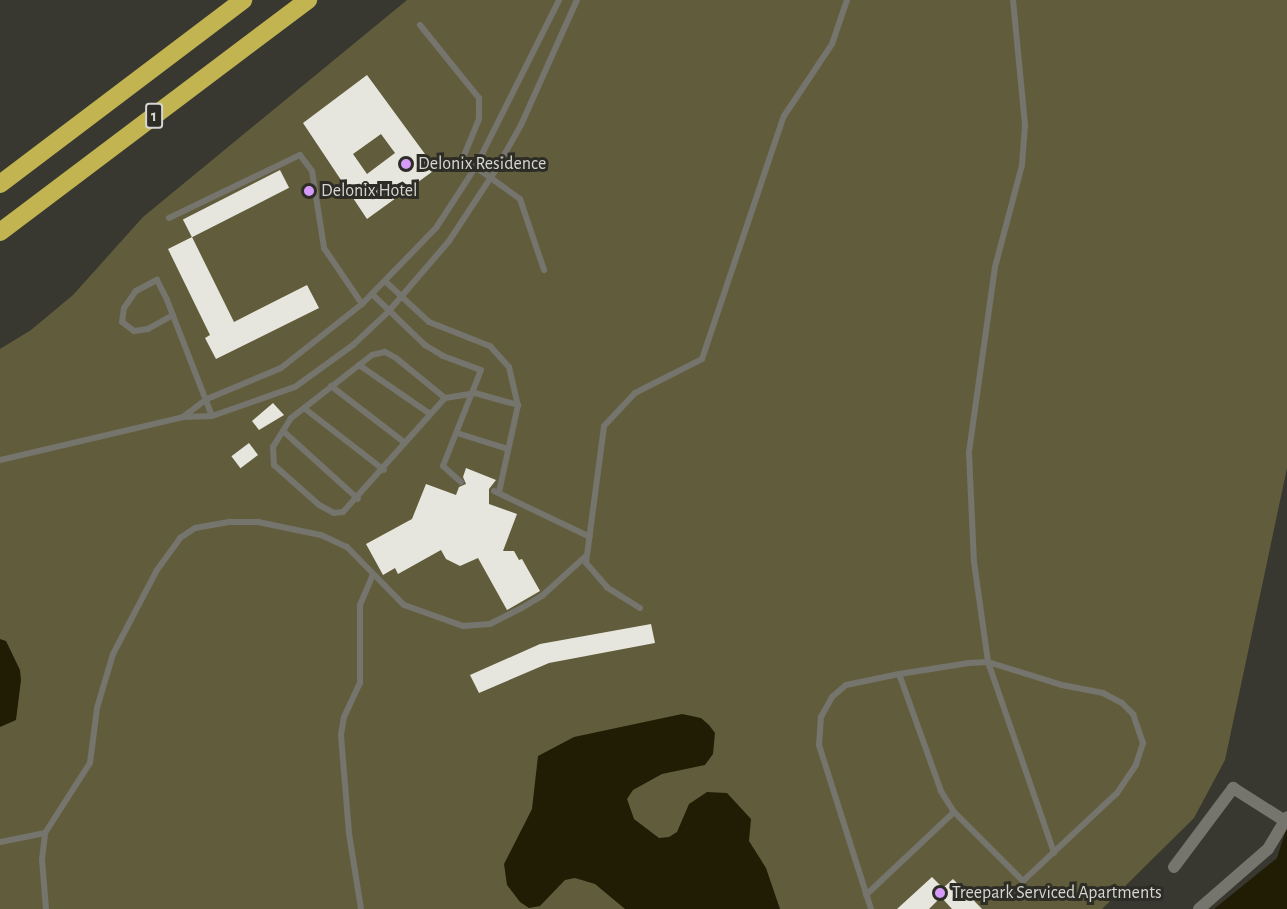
<!DOCTYPE html>
<html>
<head>
<meta charset="utf-8">
<style>
  body { margin:0 }
  #map { position:relative; width:1287px; height:909px; overflow:hidden; background:#383730; font-family:"Alegreya Sans",sans-serif }
  div>[style] { position:absolute }
  .green>* { inset:0; background:#615d3c }
  .water>* { inset:0; background:#211d04 }
  .building>* { inset:0; background:#e7e6de; transform-origin:0 0 }
  .service>* { height:6px; margin:-3px; padding:0 3px; transform-origin:3px; border-radius:3px; background:#75746d }
  .minor>* { height:12px; margin:-6px; padding:0 6px; transform-origin:6px; border-radius:6px; background:#75746d }
  .motorway>* { height:18px; margin:-9px; padding:0 9px; transform-origin:9px; border-radius:9px; background:#c1b451 }
  .dots>* { width:16px; height:16px; translate:-50% -50%; box-sizing:border-box; border:3px solid #2d2d26; border-radius:50% }
  span { translate:-50% -50%; white-space:nowrap; text-align:center; line-height:1.15; -webkit-text-stroke:6px #2d2d26; paint-order:stroke }
  .shield-label span { padding:2px 4px; background:#2d2d26; border:2px solid; border-radius:4px; -webkit-text-stroke-width:0 }
  .shield-label { font-size:16px; color:#d6d6d2; font-weight:700 }
  .poi-label { font-size:18px; color:#d6d6d2 }
  .left { translate:0 -50%; text-align:left }
</style>
</head>
<body>
<div id="map">
  <div class="green">
    <i style="clip-path:polygon(407px 0,1287px 0,1287px 468px,1225px 760px,1194px 818px,1102px 909px,0 909px,0 349px,31px 330px,73px 295px,143px 217px)"></i>
  </div>
  <div class="water">
    <i style="clip-path:polygon(0 639px,6px 641px,20px 670px,21px 680px,16px 720px,0 727px)"></i>
    <i style="clip-path:polygon(682px 714px,701px 718px,709px 725px,715px 733px,713px 754px,705px 765px,662px 774px,633px 790px,627px 799px,634px 819px,659px 838px,669px 837px,677px 832px,689px 804px,707px 792px,727px 793px,751px 819px,749px 841px,766px 868px,780px 909px,625px 909px,595px 884px,575px 878px,565px 880px,540px 906px,529px 908px,520px 902px,507px 885px,504px 864px,532px 809px,538px 756px,574px 737px)"></i>
    <i style="clip-path:polygon(1287px 826px,1287px 909px,1214px 909px,1277px 858px)"></i>
  </div>
  <div class="building">
    <i style="clip-path:polygon(evenodd,367px 75px,436px 169px,367px 219px,303px 123px,367px 75px,381px 134px,395px 153px,367px 174px,353px 154px,381px 134px)"></i>
    <i style="left:280px;top:170px;width:20px;height:109px;rotate:63deg"></i>
    <i style="clip-path:polygon(192px 237px,234px 322px,307px 285px,319px 308px,216px 359px,205px 338px,210px 335px,168px 249px)"></i>
    <i style="clip-path:polygon(273px 403px,284px 415px,259px 430px,252px 421px)"></i>
    <i style="left:249px;top:443px;width:15px;height:22px;rotate:53deg"></i>
    <i style="clip-path:polygon(466px 468px,496px 480px,489px 489px,489px 504px,517px 514px,503px 551px,514px 551px,519px 560px,522px 559px,540px 591px,507px 610px,478px 558px,460px 566px,446px 559px,441px 550px,398px 574px,395px 568px,383px 575px,366px 544px,412px 519px,426px 484px,456px 495px,459px 487px,466px 484px,463px 477px)"></i>
    <i style="clip-path:polygon(651px 624px,655px 643px,549px 663px,479px 693px,470px 675px,540px 644px)"></i>
    <i style="clip-path:polygon(932px 877px,943px 888px,953px 879px,982px 909px,952px 909px,941px 897px,929px 909px,897px 909px)"></i>
  </div>
  <div class="service">
    <i style="left:1013px;top:0;width:126px;rotate:84.5deg"></i>
    <i style="left:1025px;top:125px;width:40px;rotate:94.3deg"></i>
    <i style="left:1022px;top:165px;width:106px;rotate:104.8deg"></i>
    <i style="left:995px;top:267px;width:188px;rotate:98deg"></i>
    <i style="left:969px;top:453px;width:109px;rotate:87.4deg"></i>
    <i style="left:974px;top:562px;width:101px;rotate:82deg"></i>
    <i style="left:988px;top:662px;width:202px;rotate:70.9deg"></i>
    <i style="left:420px;top:25px;width:94px;rotate:51.1deg"></i>
    <i style="left:479px;top:98px;width:21px;rotate:90deg"></i>
    <i style="left:479px;top:119px;width:42px;rotate:112.3deg"></i>
    <i style="left:463px;top:158px;width:70px;rotate:35.7deg"></i>
    <i style="left:520px;top:199px;width:75px;rotate:71.3deg"></i>
    <i style="left:169px;top:218px;width:145px;rotate:-25.7deg"></i>
    <i style="left:300px;top:155px;width:20px;rotate:53deg"></i>
    <i style="left:312px;top:171px;width:78px;rotate:81.1deg"></i>
    <i style="left:324px;top:248px;width:68px;rotate:55.8deg"></i>
    <i style="left:385px;top:281px;width:60px;rotate:43deg"></i>
    <i style="left:429px;top:322px;width:66px;rotate:21.5deg"></i>
    <i style="left:490px;top:346px;width:28px;rotate:48deg"></i>
    <i style="left:509px;top:367px;width:39px;rotate:77deg"></i>
    <i style="left:518px;top:405px;width:89px;rotate:102.3deg"></i>
    <i style="left:372px;top:294px;width:74px;rotate:43.9deg"></i>
    <i style="left:425px;top:345px;width:21px;rotate:31deg"></i>
    <i style="left:443px;top:356px;width:40px;rotate:20.2deg"></i>
    <i style="left:481px;top:370px;width:103px;rotate:111.6deg"></i>
    <i style="left:443px;top:466px;width:24px;rotate:42deg"></i>
    <i style="left:173px;top:315px;width:29px;rotate:151deg"></i>
    <i style="left:148px;top:329px;width:14px;rotate:172deg"></i>
    <i style="left:134px;top:331px;width:15px;rotate:-143deg"></i>
    <i style="left:122px;top:322px;width:14px;rotate:-82deg"></i>
    <i style="left:124px;top:308px;width:21px;rotate:-55deg"></i>
    <i style="left:136px;top:291px;width:24px;rotate:-28deg"></i>
    <i style="left:157px;top:280px;width:22px;rotate:63deg"></i>
    <i style="left:167px;top:300px;width:124px;rotate:68.8deg"></i>
    <i style="left:359px;top:365px;width:86px;rotate:34.6deg"></i>
    <i style="left:331px;top:386px;width:93px;rotate:37.6deg"></i>
    <i style="left:445px;top:398px;width:63px;rotate:-140.8deg"></i>
    <i style="left:396px;top:358px;width:13px;rotate:-151deg"></i>
    <i style="left:385px;top:352px;width:13px;rotate:167deg"></i>
    <i style="left:372px;top:355px;width:103px;rotate:142.1deg"></i>
    <i style="left:291px;top:418px;width:34px;rotate:122deg"></i>
    <i style="left:273px;top:447px;width:18px;rotate:87deg"></i>
    <i style="left:274px;top:465px;width:60px;rotate:41.6deg"></i>
    <i style="left:319px;top:505px;width:17px;rotate:28deg"></i>
    <i style="left:334px;top:513px;width:9px;rotate:-6deg"></i>
    <i style="left:343px;top:512px;width:153px;rotate:-48.2deg"></i>
    <i style="left:445px;top:398px;width:30px;rotate:-9deg"></i>
    <i style="left:475px;top:393px;width:45px;rotate:15.6deg"></i>
    <i style="left:304px;top:408px;width:101px;rotate:37.8deg"></i>
    <i style="left:183px;top:417px;width:30px;rotate:-37deg"></i>
    <i style="left:207px;top:399px;width:80px;rotate:-22.7deg"></i>
    <i style="left:281px;top:368px;width:103px;rotate:-38.3deg"></i>
    <i style="left:362px;top:304px;width:106px;rotate:-45.8deg"></i>
    <i style="left:436px;top:228px;width:72px;rotate:-57deg"></i>
    <i style="left:475px;top:168px;width:188px;rotate:-63.4deg"></i>
    <i style="left:283px;top:431px;width:101px;rotate:42.2deg"></i>
    <i style="left:457px;top:433px;width:53px;rotate:17.4deg"></i>
    <i style="left:0;top:460px;width:188px;rotate:-13.2deg"></i>
    <i style="left:183px;top:417px;width:29px;rotate:-2deg"></i>
    <i style="left:212px;top:416px;width:88px;rotate:-19.3deg"></i>
    <i style="left:295px;top:387px;width:72px;rotate:-35.9deg"></i>
    <i style="left:353px;top:345px;width:48px;rotate:-43.3deg"></i>
    <i style="left:388px;top:312px;width:94px;rotate:-49.3deg"></i>
    <i style="left:449px;top:241px;width:84px;rotate:-56.7deg"></i>
    <i style="left:495px;top:171px;width:53px;rotate:-60.5deg"></i>
    <i style="left:521px;top:125px;width:137px;rotate:-65.9deg"></i>
    <i style="left:494px;top:491px;width:106px;rotate:25.6deg"></i>
    <i style="left:640px;top:608px;width:39px;rotate:-148deg"></i>
    <i style="left:607px;top:587px;width:32px;rotate:-131deg"></i>
    <i style="left:586px;top:563px;width:138px;rotate:-82.5deg"></i>
    <i style="left:604px;top:426px;width:45px;rotate:-46.8deg"></i>
    <i style="left:635px;top:393px;width:75px;rotate:-26.9deg"></i>
    <i style="left:702px;top:359px;width:256px;rotate:-71.4deg"></i>
    <i style="left:784px;top:116px;width:87px;rotate:-56.3deg"></i>
    <i style="left:832px;top:44px;width:46px;rotate:-71.2deg"></i>
    <i style="left:0;top:842px;width:46px;rotate:-11.3deg"></i>
    <i style="left:866px;top:895px;width:121px;rotate:-43.3deg"></i>
    <i style="left:46px;top:909px;width:50px;rotate:-94.6deg"></i>
    <i style="left:42px;top:859px;width:26px;rotate:-83deg"></i>
    <i style="left:45px;top:833px;width:83px;rotate:-57.3deg"></i>
    <i style="left:90px;top:763px;width:55px;rotate:-82.7deg"></i>
    <i style="left:97px;top:708px;width:56px;rotate:-73.5deg"></i>
    <i style="left:113px;top:654px;width:95px;rotate:-62.4deg"></i>
    <i style="left:157px;top:570px;width:39px;rotate:-54deg"></i>
    <i style="left:180px;top:538px;width:18px;rotate:-34deg"></i>
    <i style="left:195px;top:528px;width:36px;rotate:-10deg"></i>
    <i style="left:230px;top:522px;width:28px"></i>
    <i style="left:258px;top:522px;width:64px;rotate:11.7deg"></i>
    <i style="left:321px;top:535px;width:29px;rotate:25deg"></i>
    <i style="left:347px;top:547px;width:81px;rotate:45.5deg"></i>
    <i style="left:404px;top:605px;width:63px;rotate:19.6deg"></i>
    <i style="left:463px;top:626px;width:27px;rotate:-4deg"></i>
    <i style="left:490px;top:624px;width:34px;rotate:-27deg"></i>
    <i style="left:520px;top:609px;width:27px;rotate:-31deg"></i>
    <i style="left:543px;top:595px;width:58px;rotate:-42.2deg"></i>
    <i style="left:361px;top:909px;width:77px;rotate:-99deg"></i>
    <i style="left:349px;top:833px;width:98px;rotate:-94.7deg"></i>
    <i style="left:341px;top:735px;width:18px;rotate:-81deg"></i>
    <i style="left:344px;top:717px;width:38px;rotate:-65deg"></i>
    <i style="left:360px;top:683px;width:78px;rotate:-90deg"></i>
    <i style="left:360px;top:605px;width:33px;rotate:-67deg"></i>
    <i style="left:871px;top:909px;width:172px;rotate:-107.6deg"></i>
    <i style="left:819px;top:745px;width:28px;rotate:-86deg"></i>
    <i style="left:821px;top:717px;width:23px;rotate:-61deg"></i>
    <i style="left:832px;top:697px;width:18px;rotate:-41deg"></i>
    <i style="left:846px;top:685px;width:54px;rotate:-11.7deg"></i>
    <i style="left:899px;top:674px;width:71px;rotate:-8.9deg"></i>
    <i style="left:969px;top:663px;width:19px;rotate:-3deg"></i>
    <i style="left:988px;top:662px;width:77px;rotate:17.3deg"></i>
    <i style="left:1062px;top:685px;width:42px;rotate:11deg"></i>
    <i style="left:1103px;top:693px;width:21px;rotate:28deg"></i>
    <i style="left:1122px;top:703px;width:16px;rotate:45deg"></i>
    <i style="left:1133px;top:714px;width:31px;rotate:71deg"></i>
    <i style="left:1143px;top:743px;width:23px;rotate:108deg"></i>
    <i style="left:1136px;top:765px;width:34px;rotate:124deg"></i>
    <i style="left:1117px;top:793px;width:129px;rotate:136.9deg"></i>
    <i style="left:1023px;top:881px;width:98px;rotate:-135deg"></i>
    <i style="left:954px;top:812px;width:25px;rotate:-122deg"></i>
    <i style="left:941px;top:791px;width:124px;rotate:-109.7deg"></i>
  </div>
  <div class="minor">
    <i style="left:1174px;top:867px;width:99px;rotate:-53.2deg"></i>
    <i style="left:1233px;top:788px;width:62px;rotate:32.4deg"></i>
    <i style="left:1199px;top:909px;width:91px;rotate:-41deg"></i>
    <i style="left:1268px;top:849px;width:37px;rotate:-59deg"></i>
  </div>
  <div class="motorway">
    <i style="left:0;top:184px;width:305px;rotate:-37.1deg"></i>
    <i style="left:0;top:232px;width:386px;rotate:-37deg"></i>
  </div>
  <div class="dots">
    <i style="left:406px;top:164px;background:#d69bfa"></i>
    <i style="left:309px;top:191px;background:#d69bfa"></i>
    <i style="left:940px;top:893px;background:#d69bfa"></i>
  </div>
  <div class="shield-label">
    <span style="left:154px;top:116px">1</span>
  </div>
  <div class="poi-label">
    <span class="left" style="left:418px;top:164px">Delonix Residence</span>
    <span class="left" style="left:321px;top:191px">Delonix Hotel</span>
    <span class="left" style="left:952px;top:893px">Treepark Serviced Apartments</span>
  </div>
</div>
</body>
</html>
